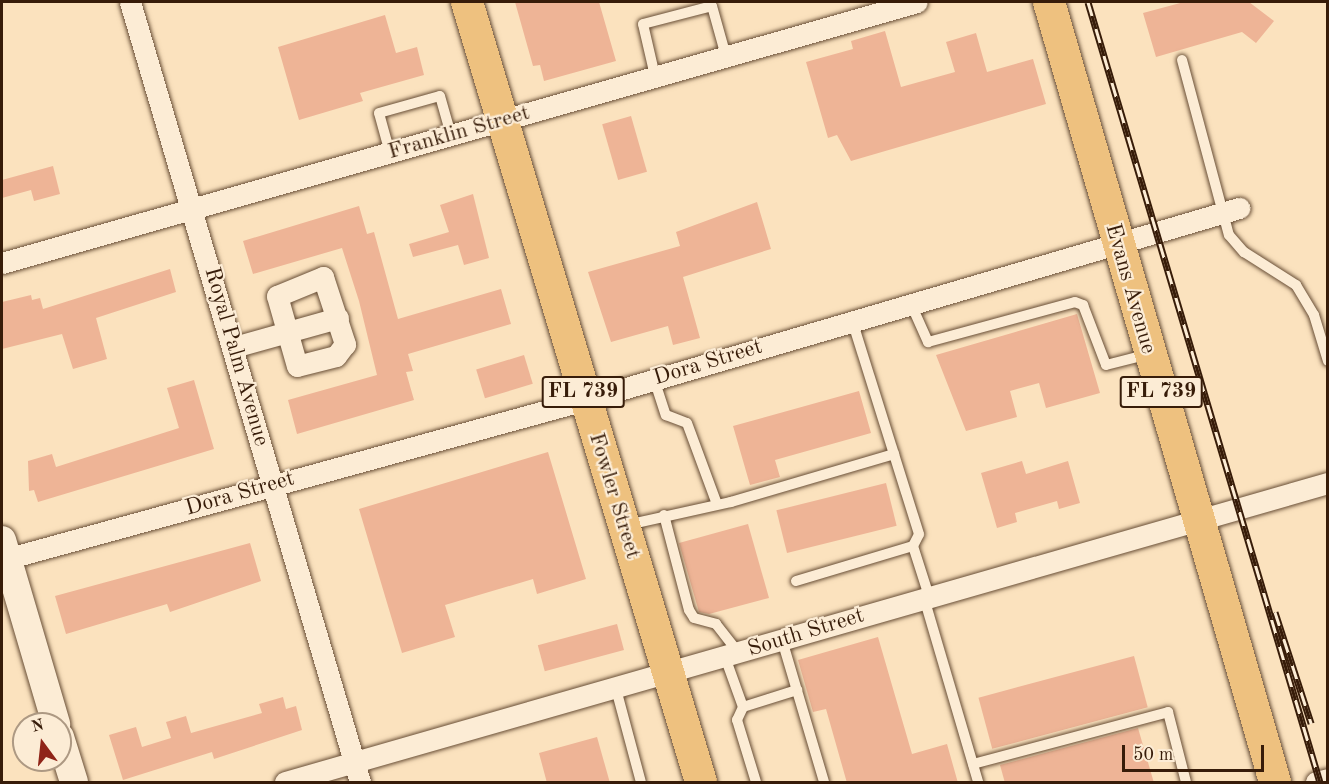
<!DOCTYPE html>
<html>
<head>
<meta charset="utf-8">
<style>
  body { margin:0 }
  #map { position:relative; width:1329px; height:784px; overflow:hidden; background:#fbe2be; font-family:"Old Standard TT",serif }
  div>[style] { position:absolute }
  .building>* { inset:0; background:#eeb496; transform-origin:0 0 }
  .roads { filter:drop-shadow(0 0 2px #684e36) drop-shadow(0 0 2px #684e36) }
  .lane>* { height:10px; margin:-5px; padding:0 5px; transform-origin:5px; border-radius:5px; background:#fcecd5 }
  .street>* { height:21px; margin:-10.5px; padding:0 10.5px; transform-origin:10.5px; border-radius:10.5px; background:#fcecd5 }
  .secondary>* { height:28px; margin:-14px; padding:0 14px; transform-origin:14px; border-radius:14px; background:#fcecd5 }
  .primary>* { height:32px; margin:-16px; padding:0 16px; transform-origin:16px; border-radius:16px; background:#eec17f }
  .rail>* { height:7px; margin-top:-3.5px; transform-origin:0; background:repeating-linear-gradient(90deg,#fcecd5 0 14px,#371c09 0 28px); box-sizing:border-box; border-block:2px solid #371c09 }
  span { translate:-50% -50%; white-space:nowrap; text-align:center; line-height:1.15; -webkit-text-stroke:4.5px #fcecd5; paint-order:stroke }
  .shield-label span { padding:2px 4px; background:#fcecd5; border:2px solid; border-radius:4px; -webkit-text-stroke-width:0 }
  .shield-label { font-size:21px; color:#371c09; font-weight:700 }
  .street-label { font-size:22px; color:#371c09 }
  .frame { position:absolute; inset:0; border:3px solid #371c09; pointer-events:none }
  .north { position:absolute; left:12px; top:712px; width:60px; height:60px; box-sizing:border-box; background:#fcecd5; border:2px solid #ad9983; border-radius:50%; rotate:345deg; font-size:16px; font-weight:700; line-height:24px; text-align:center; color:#371c09 }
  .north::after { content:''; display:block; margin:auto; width:21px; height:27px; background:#8f2418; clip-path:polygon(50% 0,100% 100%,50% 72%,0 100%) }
  .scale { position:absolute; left:1122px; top:745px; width:142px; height:27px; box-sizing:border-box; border:3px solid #371c09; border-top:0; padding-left:8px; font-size:18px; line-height:21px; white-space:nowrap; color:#371c09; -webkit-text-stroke:4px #fcecd5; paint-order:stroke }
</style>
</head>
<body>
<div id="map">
  <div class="building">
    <i style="clip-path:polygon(515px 2px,599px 2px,616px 61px,544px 81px,540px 65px,533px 66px)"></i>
    <i style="clip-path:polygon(1184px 2px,1249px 2px,1274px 21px,1256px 43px,1242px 32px,1156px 57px,1143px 13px)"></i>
    <i style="clip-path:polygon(385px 15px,396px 53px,417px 47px,424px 75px,360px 93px,363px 101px,299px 120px,278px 47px)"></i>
    <i style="clip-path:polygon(885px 31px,901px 87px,955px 72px,946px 42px,976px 33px,987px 72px,1033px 59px,1046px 104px,851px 161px,837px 135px,828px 138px,806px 62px,853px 49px,851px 41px)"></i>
    <i style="left:631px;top:116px;width:58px;height:30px;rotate:74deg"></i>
    <i style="clip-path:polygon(53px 166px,60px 194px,34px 201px,31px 190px,2px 198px,2px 180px)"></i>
    <i style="clip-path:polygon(473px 194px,489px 258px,464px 265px,458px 245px,413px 257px,409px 244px,449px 232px,440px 205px)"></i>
    <i style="clip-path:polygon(757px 202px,771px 249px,683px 277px,700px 338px,673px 345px,668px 326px,611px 342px,588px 272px,680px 246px,676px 232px)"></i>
    <i style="clip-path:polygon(359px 206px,367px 234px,374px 232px,398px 319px,501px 289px,511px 324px,408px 354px,413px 371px,406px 372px,414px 400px,297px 434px,288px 400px,377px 375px,359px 301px,342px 248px,253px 274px,243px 241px)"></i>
    <i style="clip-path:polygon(170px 269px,176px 292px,96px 318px,107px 359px,73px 369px,62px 334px,2px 349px,2px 302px,31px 295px,32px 300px,40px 298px,43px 309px)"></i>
    <i style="clip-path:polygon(1077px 314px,1100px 393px,1046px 408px,1039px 383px,1010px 391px,1017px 417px,966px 431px,936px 355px)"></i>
    <i style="left:524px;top:355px;width:30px;height:50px;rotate:73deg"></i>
    <i style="clip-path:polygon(194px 380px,214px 449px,38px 502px,34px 490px,29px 491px,28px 461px,52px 454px,56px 467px,179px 428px,167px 388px)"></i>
    <i style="clip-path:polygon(859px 391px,871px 433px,775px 460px,780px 477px,750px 485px,733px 426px)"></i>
    <i style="clip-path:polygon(548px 452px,586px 579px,537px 594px,533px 579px,445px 605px,455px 637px,402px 653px,359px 509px)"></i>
    <i style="clip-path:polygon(1022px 461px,1026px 474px,1068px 461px,1080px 503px,1059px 509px,1057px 501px,1015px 513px,1017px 522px,997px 528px,981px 473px)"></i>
    <i style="left:886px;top:483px;width:44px;height:113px;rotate:76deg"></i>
    <i style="clip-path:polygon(748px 524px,769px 598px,709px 614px,699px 612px,679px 543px)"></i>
    <i style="clip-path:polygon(250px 543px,261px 581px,170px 612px,167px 604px,66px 634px,55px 596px)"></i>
    <i style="left:617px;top:624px;width:27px;height:82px;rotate:75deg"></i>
    <i style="clip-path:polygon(878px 637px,912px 754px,947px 744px,958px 783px,847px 783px,826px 709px,813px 712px,798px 660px)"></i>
    <i style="left:1134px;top:656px;width:53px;height:161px;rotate:75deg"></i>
    <i style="clip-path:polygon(283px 697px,286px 709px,296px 706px,302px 730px,214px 759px,212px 752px,123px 780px,109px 735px,136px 727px,142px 747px,171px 738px,166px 722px,186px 716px,191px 733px,262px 713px,259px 704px)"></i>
    <i style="clip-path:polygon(1138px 728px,1154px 783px,1005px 783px,1000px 765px)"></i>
    <i style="clip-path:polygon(597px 737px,610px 783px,547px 783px,539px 753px)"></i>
  </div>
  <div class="roads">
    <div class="lane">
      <i style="left:1182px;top:60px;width:181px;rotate:75deg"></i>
      <i style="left:1229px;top:235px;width:23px;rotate:49deg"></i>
      <i style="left:1244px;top:252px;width:62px;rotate:32.4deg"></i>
      <i style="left:1296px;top:285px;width:35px;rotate:59deg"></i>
      <i style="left:1314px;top:315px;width:48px;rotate:73.1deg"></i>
      <i style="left:655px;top:76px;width:53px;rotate:-103deg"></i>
      <i style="left:643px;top:24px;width:71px;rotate:-14.6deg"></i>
      <i style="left:712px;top:6px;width:52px;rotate:74.4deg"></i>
      <i style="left:390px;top:153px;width:41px;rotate:-105.4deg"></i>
      <i style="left:379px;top:113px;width:63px;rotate:-15.6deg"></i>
      <i style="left:440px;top:96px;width:41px;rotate:74.2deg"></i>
      <i style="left:911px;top:304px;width:42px;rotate:65.9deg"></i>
      <i style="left:928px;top:342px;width:152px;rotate:-15.2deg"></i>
      <i style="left:1075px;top:302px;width:9px;rotate:21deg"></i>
      <i style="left:1083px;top:305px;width:64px;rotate:69deg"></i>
      <i style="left:1106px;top:365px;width:44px;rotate:-14.3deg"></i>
      <i style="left:654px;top:379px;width:38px;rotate:72deg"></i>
      <i style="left:666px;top:415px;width:22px;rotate:21deg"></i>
      <i style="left:687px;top:423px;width:86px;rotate:69.7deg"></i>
      <i style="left:664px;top:515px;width:98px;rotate:75.3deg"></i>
      <i style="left:689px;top:610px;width:9px;rotate:58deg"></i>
      <i style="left:694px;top:618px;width:23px;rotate:15deg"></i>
      <i style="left:716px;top:624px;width:37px;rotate:52deg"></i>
      <i style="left:627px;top:525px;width:107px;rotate:-12.5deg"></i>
      <i style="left:731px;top:502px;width:170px;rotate:-16.4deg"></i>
      <i style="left:913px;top:546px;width:52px;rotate:72.3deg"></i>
      <i style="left:796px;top:581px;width:122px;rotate:-16.7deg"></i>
      <i style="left:913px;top:546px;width:13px;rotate:-63deg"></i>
      <i style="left:919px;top:534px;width:224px;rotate:-107.4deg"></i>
      <i style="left:924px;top:598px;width:192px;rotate:73.6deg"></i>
      <i style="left:782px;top:640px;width:148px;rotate:73.5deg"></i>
      <i style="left:725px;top:657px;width:53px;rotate:70.2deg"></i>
      <i style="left:616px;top:689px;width:96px;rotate:75deg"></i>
      <i style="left:973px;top:764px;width:202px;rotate:-14.9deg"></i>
      <i style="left:1168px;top:712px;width:72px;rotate:75.6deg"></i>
      <i style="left:756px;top:782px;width:65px;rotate:-107deg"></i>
      <i style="left:737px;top:720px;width:14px;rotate:-65deg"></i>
      <i style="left:743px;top:707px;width:57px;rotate:-17.5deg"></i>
    </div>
    <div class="street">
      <i style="left:130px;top:2px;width:813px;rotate:73.57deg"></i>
      <i style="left:2px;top:263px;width:951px;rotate:-15.92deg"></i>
      <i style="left:323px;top:277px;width:71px;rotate:71.8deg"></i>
      <i style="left:345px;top:344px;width:15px;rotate:127deg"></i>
      <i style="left:336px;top:356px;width:40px;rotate:165.6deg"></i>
      <i style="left:297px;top:366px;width:73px;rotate:-105.9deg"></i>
      <i style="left:277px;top:296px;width:50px;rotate:-22.4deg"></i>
      <i style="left:234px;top:347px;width:108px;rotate:-15.6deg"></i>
      <i style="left:2px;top:560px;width:605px;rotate:-15.35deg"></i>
      <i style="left:585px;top:400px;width:682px;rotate:-16.36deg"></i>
      <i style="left:285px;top:782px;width:1085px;rotate:-16deg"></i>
      <i style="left:1316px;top:782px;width:12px;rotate:-14deg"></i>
    </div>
    <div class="secondary">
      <i style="left:2px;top:540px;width:192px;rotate:73.6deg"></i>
      <i style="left:60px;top:737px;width:47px;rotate:72.7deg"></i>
    </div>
    <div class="primary">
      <i style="left:467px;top:2px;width:814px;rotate:73.3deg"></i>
      <i style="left:1049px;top:2px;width:812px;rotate:73.84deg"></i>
    </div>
  </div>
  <div class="rail">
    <i style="left:1088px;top:2px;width:814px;rotate:73.44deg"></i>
    <i style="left:1275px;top:612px;width:117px;rotate:72deg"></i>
  </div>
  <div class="shield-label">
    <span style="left:583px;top:392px">FL 739</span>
    <span style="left:1161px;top:392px">FL 739</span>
  </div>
  <div class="street-label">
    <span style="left:459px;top:133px;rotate:-16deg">Franklin Street</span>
    <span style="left:1130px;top:289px;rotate:74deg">Evans Avenue</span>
    <span style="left:236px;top:357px;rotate:74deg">Royal Palm Avenue</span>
    <span style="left:708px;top:363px;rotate:-17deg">Dora Street</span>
    <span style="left:240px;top:494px;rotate:-16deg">Dora Street</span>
    <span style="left:614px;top:496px;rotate:73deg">Fowler Street</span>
    <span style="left:806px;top:633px;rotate:-17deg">South Street</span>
  </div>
  <div class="frame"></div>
  <div class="north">N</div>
  <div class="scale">50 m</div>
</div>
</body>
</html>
